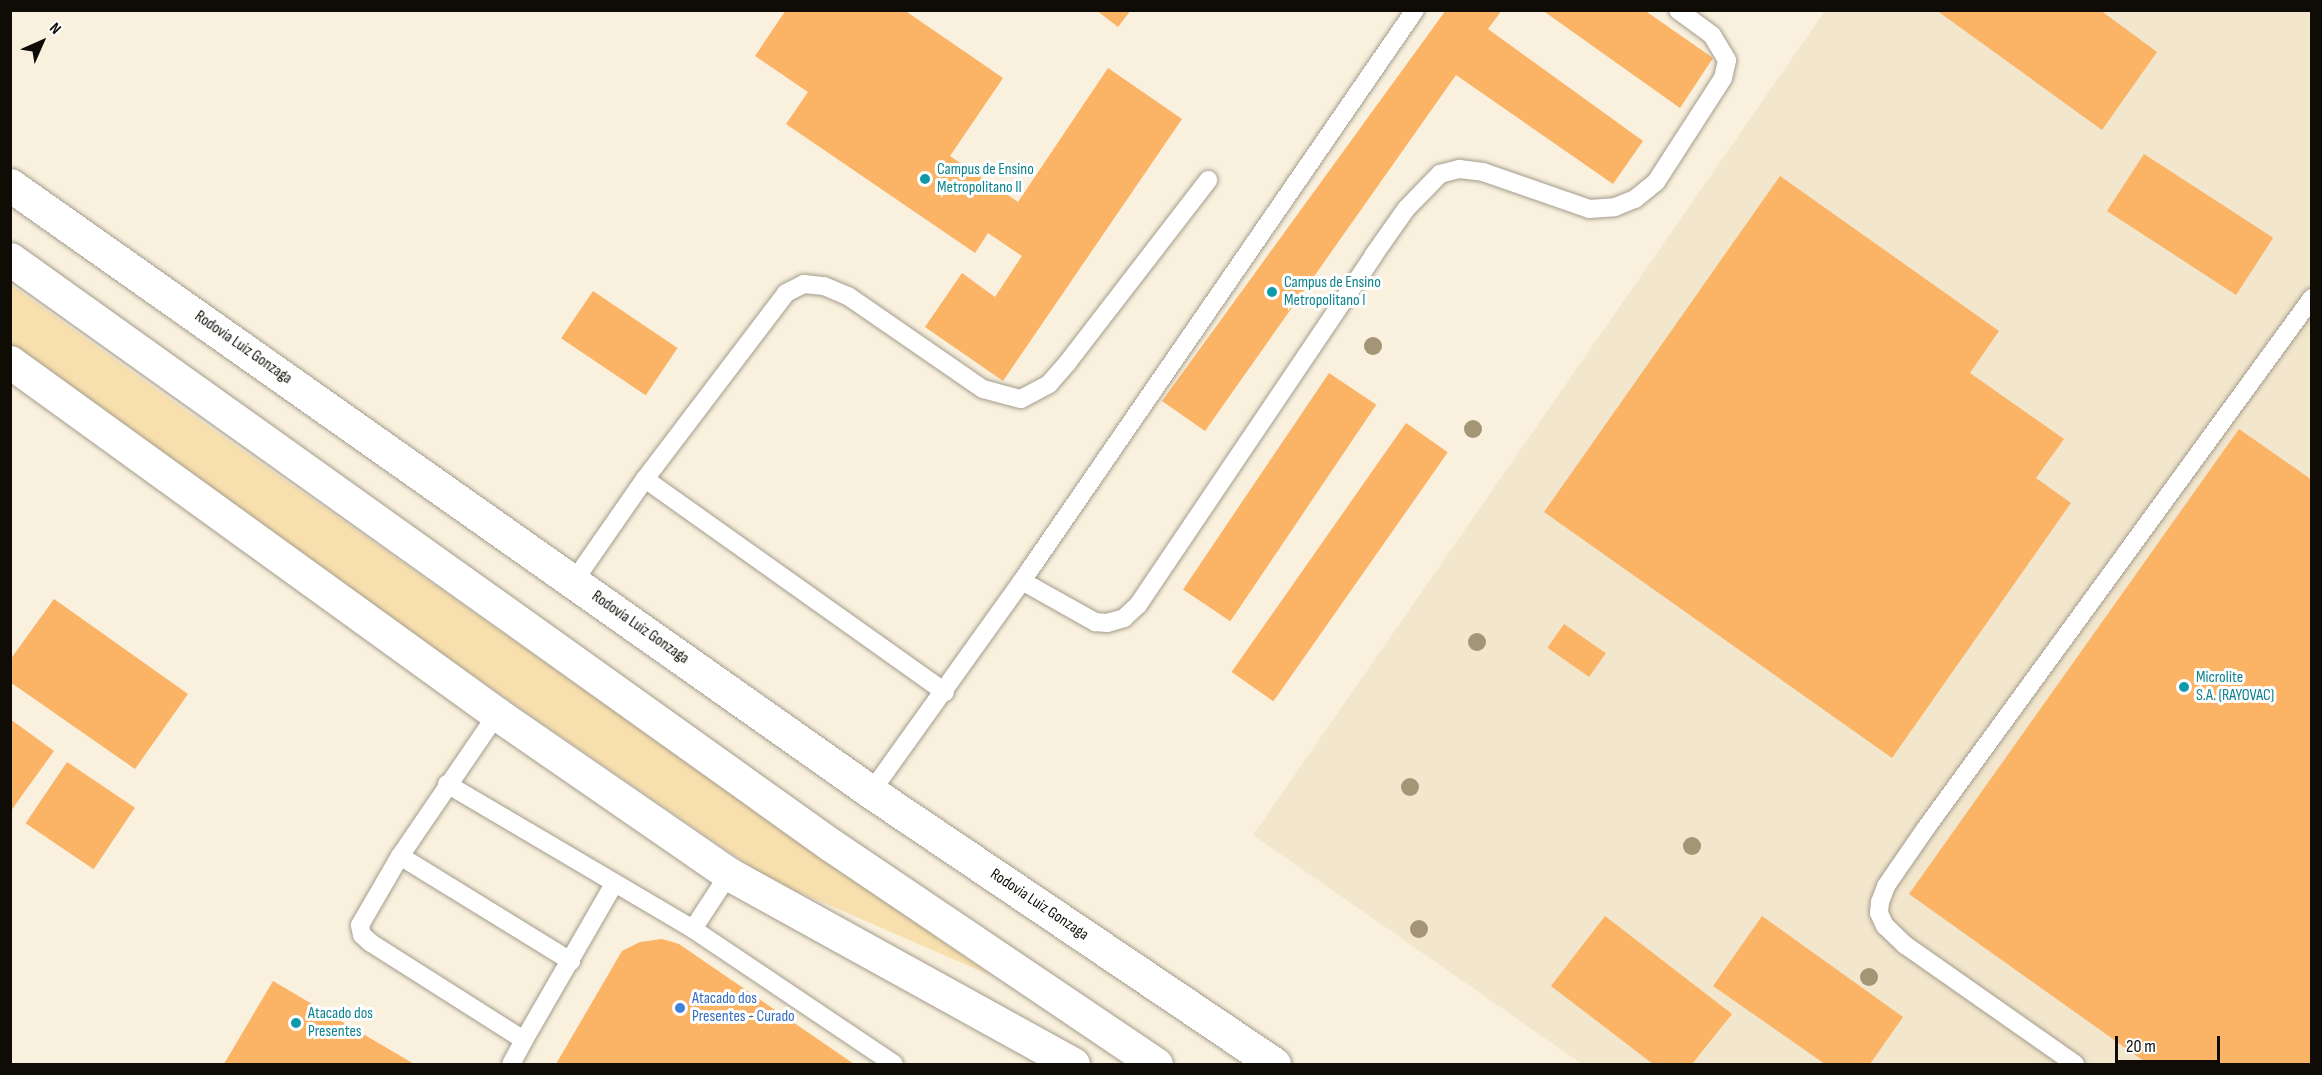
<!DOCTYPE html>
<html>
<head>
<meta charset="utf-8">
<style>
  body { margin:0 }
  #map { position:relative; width:2322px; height:1075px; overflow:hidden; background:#f9f0de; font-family:"Sofia Sans Condensed",sans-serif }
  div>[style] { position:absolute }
  .built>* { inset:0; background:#f2e6cd }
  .green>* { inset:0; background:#f8e0ae }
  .building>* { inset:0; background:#fbb365; transform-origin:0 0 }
  .roads { filter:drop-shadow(0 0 2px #a59c8c) drop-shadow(0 0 2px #a59c8c) }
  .service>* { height:18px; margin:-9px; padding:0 9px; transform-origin:9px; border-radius:9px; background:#fff }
  .trunk>* { height:33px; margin:-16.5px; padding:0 16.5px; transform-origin:16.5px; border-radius:16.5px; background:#fff }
  .trees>* { width:18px; height:18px; margin:-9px; border-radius:50%; background:#a39576 }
  .dots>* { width:16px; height:16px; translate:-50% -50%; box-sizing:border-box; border:3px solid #fff; border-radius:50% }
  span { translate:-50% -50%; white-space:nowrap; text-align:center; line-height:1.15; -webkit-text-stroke:6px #fff; paint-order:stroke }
  .culture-label { font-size:16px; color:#0d838f }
  .left { translate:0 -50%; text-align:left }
  .street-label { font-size:16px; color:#0f0c06 }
  .shop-label { font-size:16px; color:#366cbe }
  .frame { position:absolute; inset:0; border:12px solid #0f0c06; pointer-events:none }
  .north { position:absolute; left:12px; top:12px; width:60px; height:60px; -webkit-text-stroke:4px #fff; paint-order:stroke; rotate:45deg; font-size:16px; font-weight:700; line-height:24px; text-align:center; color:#0f0c06 }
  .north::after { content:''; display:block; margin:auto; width:21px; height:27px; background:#0f0c06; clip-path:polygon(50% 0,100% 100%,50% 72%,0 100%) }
  .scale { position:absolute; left:2115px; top:1036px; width:105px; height:27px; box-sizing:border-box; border:3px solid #0f0c06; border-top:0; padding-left:8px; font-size:18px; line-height:21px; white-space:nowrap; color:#0f0c06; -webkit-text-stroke:4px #fff; paint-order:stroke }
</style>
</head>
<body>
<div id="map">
  <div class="built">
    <i style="clip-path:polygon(1825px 11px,2311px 11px,2311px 1064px,1582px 1064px,1253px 835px)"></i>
  </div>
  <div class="green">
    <i style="clip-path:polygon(11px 285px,192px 415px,992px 976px,769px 879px,296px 554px,11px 345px)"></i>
  </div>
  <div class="building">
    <i style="clip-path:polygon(786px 10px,904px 10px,1003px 78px,950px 156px,1018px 202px,1108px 68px,1182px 119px,1003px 381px,925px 327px,962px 273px,995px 297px,1022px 256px,988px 233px,975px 253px,786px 124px,808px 92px,755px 56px)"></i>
    <i style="clip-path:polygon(1096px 10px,1131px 10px,1118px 27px)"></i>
    <i style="clip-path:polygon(1446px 10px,1502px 10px,1488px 29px,1643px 141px,1613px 184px,1456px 75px,1205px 431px,1162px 401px)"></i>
    <i style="clip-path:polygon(1542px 10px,1644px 10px,1713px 58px,1680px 108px)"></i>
    <i style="clip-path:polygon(1936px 10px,2100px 10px,2157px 52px,2102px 130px)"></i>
    <i style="left:2144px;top:154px;width:154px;height:68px;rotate:33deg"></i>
    <i style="clip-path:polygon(1780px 176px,1999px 331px,1970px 373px,2064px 439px,2036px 478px,2071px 503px,1892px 758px,1544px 512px)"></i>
    <i style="left:593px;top:291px;width:102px;height:57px;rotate:34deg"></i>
    <i style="left:1329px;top:373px;width:57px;height:261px;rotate:34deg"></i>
    <i style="left:1406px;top:423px;width:51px;height:304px;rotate:35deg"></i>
    <i style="clip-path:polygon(2239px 429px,2312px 480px,2312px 1064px,2148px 1064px,1909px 894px)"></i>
    <i style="clip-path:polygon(54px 599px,188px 694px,135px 769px,10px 682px,10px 660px)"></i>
    <i style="left:1564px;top:624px;width:51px;height:29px;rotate:35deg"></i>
    <i style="clip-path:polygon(10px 719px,54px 751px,10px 812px)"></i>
    <i style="left:67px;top:762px;width:82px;height:74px;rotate:34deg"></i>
    <i style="clip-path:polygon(1605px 916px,1732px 1014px,1692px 1064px,1653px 1064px,1551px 986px)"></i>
    <i style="clip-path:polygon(1762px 916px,1903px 1017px,1870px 1064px,1825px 1064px,1713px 986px)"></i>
    <i style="clip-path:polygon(662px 939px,679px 944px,854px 1064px,556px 1064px,622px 951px,640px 942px)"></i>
    <i style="clip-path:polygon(273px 981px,414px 1064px,224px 1064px)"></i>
  </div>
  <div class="roads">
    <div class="service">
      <i style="left:645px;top:479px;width:368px;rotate:35.4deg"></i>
      <i style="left:574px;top:581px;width:124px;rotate:-55.2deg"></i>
      <i style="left:645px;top:479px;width:233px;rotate:-52.8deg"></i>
      <i style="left:786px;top:293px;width:20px;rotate:-27deg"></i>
      <i style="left:804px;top:284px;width:20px;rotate:6deg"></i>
      <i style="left:824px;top:286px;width:26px;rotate:23deg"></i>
      <i style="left:848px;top:296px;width:164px;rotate:34.6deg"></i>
      <i style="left:983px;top:389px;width:39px;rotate:15deg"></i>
      <i style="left:1021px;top:399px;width:32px;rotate:-28deg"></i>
      <i style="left:1049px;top:384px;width:29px;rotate:-49deg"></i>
      <i style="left:1068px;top:362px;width:230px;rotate:-52.4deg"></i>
      <i style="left:1022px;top:581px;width:84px;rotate:29.3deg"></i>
      <i style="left:1095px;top:622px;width:12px;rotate:5deg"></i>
      <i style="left:1107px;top:623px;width:18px;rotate:-16deg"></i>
      <i style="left:1124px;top:618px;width:19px;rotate:-43deg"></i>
      <i style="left:1138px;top:605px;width:421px;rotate:-56deg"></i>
      <i style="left:1373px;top:256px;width:57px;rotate:-54.9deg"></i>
      <i style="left:1406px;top:209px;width:49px;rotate:-45.8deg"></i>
      <i style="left:1440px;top:174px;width:20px;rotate:-15deg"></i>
      <i style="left:1459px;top:169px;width:24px;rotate:7deg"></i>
      <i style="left:1483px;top:172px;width:112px;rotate:19.2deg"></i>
      <i style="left:1589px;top:209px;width:26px;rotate:-4deg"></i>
      <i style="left:1615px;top:207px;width:22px;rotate:-22deg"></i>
      <i style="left:1635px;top:199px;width:27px;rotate:-39deg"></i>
      <i style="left:1656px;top:182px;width:124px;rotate:-57.2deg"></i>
      <i style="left:1723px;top:78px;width:18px;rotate:-77deg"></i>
      <i style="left:1727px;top:60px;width:29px;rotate:-121deg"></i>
      <i style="left:1712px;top:35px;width:42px;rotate:-143.7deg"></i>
      <i style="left:497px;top:714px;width:172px;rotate:124.3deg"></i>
      <i style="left:400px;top:856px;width:80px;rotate:120.1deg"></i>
      <i style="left:360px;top:925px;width:10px;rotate:79deg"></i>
      <i style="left:362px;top:935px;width:12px;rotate:42deg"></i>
      <i style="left:371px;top:943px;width:181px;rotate:32.4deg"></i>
      <i style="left:524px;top:1040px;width:27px;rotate:118deg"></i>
      <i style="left:447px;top:784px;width:286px;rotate:30.5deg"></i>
      <i style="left:693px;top:929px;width:66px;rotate:-56.8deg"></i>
      <i style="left:871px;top:792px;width:259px;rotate:-54.4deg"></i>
      <i style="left:1022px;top:581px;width:693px;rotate:-55.46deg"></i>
      <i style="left:400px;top:856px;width:201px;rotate:31.6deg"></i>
      <i style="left:693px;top:929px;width:242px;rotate:33.9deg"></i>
      <i style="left:524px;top:1040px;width:180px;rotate:-60deg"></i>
      <i style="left:2075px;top:1064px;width:208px;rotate:-145deg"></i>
      <i style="left:1905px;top:945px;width:28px;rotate:-136deg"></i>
      <i style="left:1885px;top:926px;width:14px;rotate:-115deg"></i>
      <i style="left:1879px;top:913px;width:11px;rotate:-85deg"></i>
      <i style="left:1880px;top:902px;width:17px;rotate:-69deg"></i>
      <i style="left:1886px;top:886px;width:70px;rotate:-55.4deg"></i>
      <i style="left:1926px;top:828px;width:656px;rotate:-53.93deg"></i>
    </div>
    <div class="trunk">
      <i style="left:10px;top:185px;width:1053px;rotate:35.18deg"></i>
      <i style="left:871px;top:792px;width:486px;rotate:34deg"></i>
      <i style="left:10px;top:259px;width:1009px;rotate:35.52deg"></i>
      <i style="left:831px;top:845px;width:392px;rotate:34deg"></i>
      <i style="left:10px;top:362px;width:601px;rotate:35.86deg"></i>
      <i style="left:497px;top:714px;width:282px;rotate:34.6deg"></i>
      <i style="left:729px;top:874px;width:393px;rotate:28.9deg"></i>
    </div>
  </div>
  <div class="trees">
    <i style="left:1373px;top:346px"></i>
    <i style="left:1473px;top:429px"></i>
    <i style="left:1477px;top:642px"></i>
    <i style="left:1410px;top:787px"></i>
    <i style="left:1692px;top:846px"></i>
    <i style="left:1419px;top:929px"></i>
    <i style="left:1869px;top:977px"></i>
  </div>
  <div class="dots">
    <i style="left:925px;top:179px;background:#0f9aa8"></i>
    <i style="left:1272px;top:292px;background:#0f9aa8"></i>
    <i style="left:2184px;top:687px;background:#0f9aa8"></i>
    <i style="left:680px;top:1008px;background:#3f7fe0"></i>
    <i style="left:296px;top:1023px;background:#0f9aa8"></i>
  </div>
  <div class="culture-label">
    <span class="left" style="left:937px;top:179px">Campus de Ensino<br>Metropolitano II</span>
    <span class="left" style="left:1284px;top:292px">Campus de Ensino<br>Metropolitano I</span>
    <span class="left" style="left:2196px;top:687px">Microlite<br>S.A. (RAYOVAC)</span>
    <span class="left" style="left:308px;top:1023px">Atacado dos<br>Presentes</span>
  </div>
  <div class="street-label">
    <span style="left:243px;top:348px;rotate:35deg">Rodovia Luiz Gonzaga</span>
    <span style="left:640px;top:628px;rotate:35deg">Rodovia Luiz Gonzaga</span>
    <span style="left:1039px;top:905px;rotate:34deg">Rodovia Luiz Gonzaga</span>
  </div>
  <div class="shop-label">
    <span class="left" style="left:692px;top:1008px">Atacado dos<br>Presentes - Curado</span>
  </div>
  <div class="frame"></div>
  <div class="north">N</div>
  <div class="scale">20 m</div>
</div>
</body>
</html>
